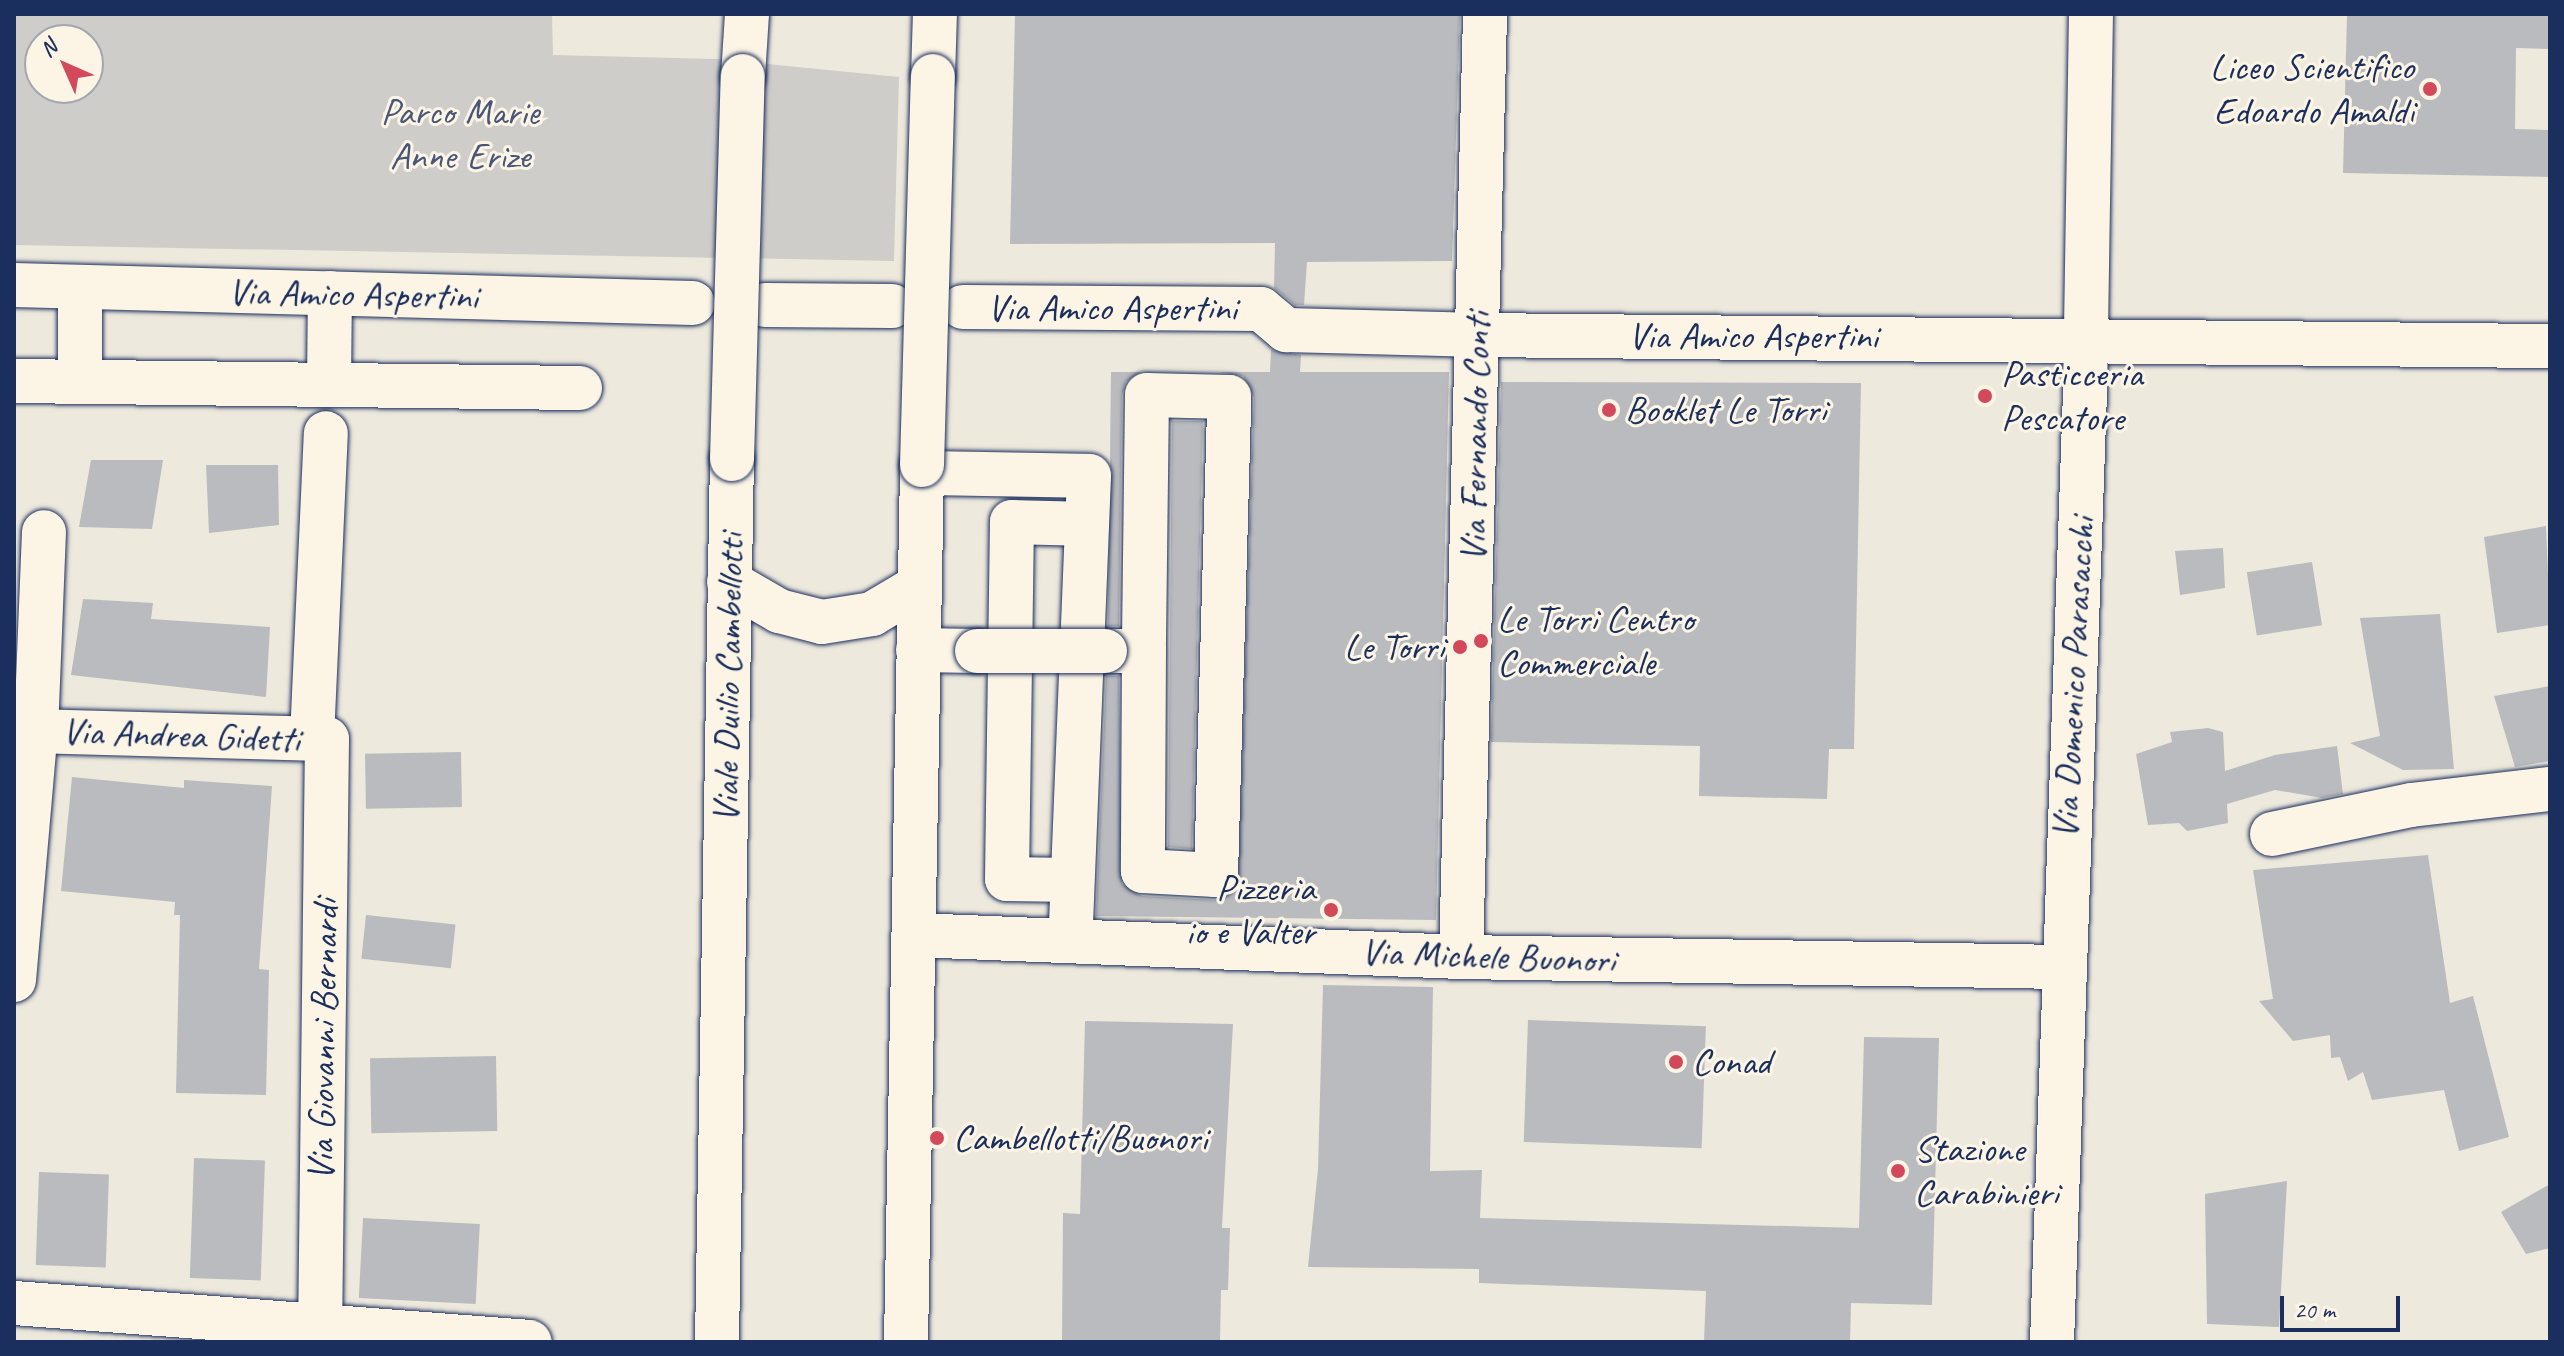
<!DOCTYPE html>
<html>
<head>
<meta charset="utf-8">
<style>
  body { margin:0 }
  #map { position:relative; width:2564px; height:1356px; overflow:hidden; background:#eee9dd; font-family:Caveat,sans-serif }
  div>[style] { position:absolute }
  .green>* { inset:0; background:#cfcdca }
  .building>* { inset:0; background:#babbbe; transform-origin:0 0 }
  .roads { filter:drop-shadow(0 0 2px #1b2f5e) drop-shadow(0 0 2px #1b2f5e) }
  .minor>* { height:44px; margin:-22px; padding:0 22px; transform-origin:22px; border-radius:22px; background:#fcf5e5 }
  .major>* { height:44px; margin:-22px; padding:0 22px; transform-origin:22px; border-radius:22px; background:#fcf5e5 }
  .bridges { filter:drop-shadow(0 0 2px #1b2f5e) drop-shadow(0 0 2px #1b2f5e) }
  .minor-bridge>* { height:44px; margin:-22px; padding:0 22px; transform-origin:22px; border-radius:22px; background:#fcf5e5 }
  .major-bridge>* { height:44px; margin:-22px; padding:0 22px; transform-origin:22px; border-radius:22px; background:#fcf5e5 }
  .dots>* { width:22px; height:22px; translate:-50% -50%; box-sizing:border-box; border:4px solid #fcf5e5; border-radius:50% }
  span { translate:-50% -50%; white-space:nowrap; text-align:center; line-height:1.15; -webkit-text-stroke:6px #fcf5e5; paint-order:stroke }
  .poi-label { font-size:38px; color:#1b2f5e }
  .right { translate:-100% -50%; text-align:right }
  .left { translate:0 -50%; text-align:left }
  .park-label { font-size:38px; color:#485679 }
  .street-label { font-size:38px; color:#1b2f5e }
  .frame { position:absolute; inset:0; border:16px solid #1b2f5e; pointer-events:none }
  .north { position:absolute; left:24px; top:24px; width:80px; height:80px; box-sizing:border-box; background:#fcf5e5; border:2px solid #a2a6af; border-radius:50%; rotate:315deg; font-size:22px; font-weight:700; line-height:32px; text-align:center; color:#1b2f5e }
  .north::after { content:''; display:block; margin:auto; width:28px; height:36px; background:#d1495b; clip-path:polygon(50% 0,100% 100%,50% 72%,0 100%) }
  .scale { position:absolute; left:2280px; top:1296px; width:120px; height:36px; box-sizing:border-box; border:4px solid #1b2f5e; border-top:0; padding-left:10px; font-size:24px; line-height:28px; white-space:nowrap; color:#1b2f5e; -webkit-text-stroke:6px #fcf5e5; paint-order:stroke }
</style>
</head>
<body>
<div id="map">
  <div class="green">
    <i style="clip-path:polygon(evenodd,14px 14px,552px 14px,553px 55px,716px 59px,899px 77px,894px 261px,14px 245px,14px 14px,40px 40px,88px 40px,88px 88px,40px 88px,40px 40px)"></i>
  </div>
  <div class="building">
    <i style="clip-path:polygon(1015px 14px,1460px 14px,1452px 261px,1307px 262px,1304px 305px,1295px 305px,1274px 288px,1275px 243px,1010px 244px)"></i>
    <i style="clip-path:polygon(2347px 14px,2550px 14px,2550px 49px,2516px 48px,2515px 129px,2550px 130px,2550px 177px,2343px 173px)"></i>
    <i style="clip-path:polygon(1271px 350px,1301px 355px,1300px 372px,1449px 372px,1436px 920px,1096px 916px,1106px 676px,1119px 676px,1122px 884px,1142px 896px,1215px 900px,1238px 888px,1254px 398px,1243px 376px,1219px 372px,1270px 372px)"></i>
    <i style="clip-path:polygon(1111px 372px,1141px 372px,1126px 382px,1122px 395px,1119px 626px,1108px 626px)"></i>
    <i style="clip-path:polygon(1501px 382px,1861px 383px,1854px 749px,1829px 749px,1827px 799px,1699px 796px,1700px 746px,1491px 742px)"></i>
    <i style="clip-path:polygon(1172px 421px,1203px 421px,1192px 849px,1168px 847px)"></i>
    <i style="clip-path:polygon(91px 460px,163px 460px,152px 529px,79px 527px)"></i>
    <i style="clip-path:polygon(206px 465px,278px 465px,279px 525px,209px 533px)"></i>
    <i style="clip-path:polygon(2546px 526px,2550px 625px,2497px 633px,2484px 537px)"></i>
    <i style="clip-path:polygon(2223px 548px,2225px 588px,2180px 595px,2175px 551px)"></i>
    <i style="left:2312px;top:562px;width:64px;height:66px;rotate:81deg"></i>
    <i style="clip-path:polygon(83px 599px,153px 603px,151px 619px,270px 627px,266px 697px,71px 675px)"></i>
    <i style="clip-path:polygon(2440px 614px,2454px 769px,2403px 770px,2350px 743px,2380px 736px,2360px 618px)"></i>
    <i style="clip-path:polygon(2550px 686px,2550px 761px,2515px 767px,2494px 696px)"></i>
    <i style="clip-path:polygon(2208px 728px,2223px 732px,2225px 771px,2275px 755px,2337px 746px,2343px 794px,2322px 798px,2275px 790px,2227px 804px,2228px 823px,2187px 831px,2179px 823px,2148px 825px,2136px 754px,2172px 742px,2170px 732px)"></i>
    <i style="left:461px;top:752px;width:55px;height:96px;rotate:89deg"></i>
    <i style="clip-path:polygon(72px 777px,184px 788px,184px 780px,272px 786px,259px 969px,269px 970px,266px 1095px,176px 1093px,180px 915px,174px 915px,175px 902px,61px 891px)"></i>
    <i style="clip-path:polygon(2428px 855px,2450px 1003px,2473px 996px,2509px 1137px,2459px 1151px,2444px 1090px,2372px 1100px,2363px 1072px,2348px 1081px,2340px 1057px,2331px 1058px,2330px 1035px,2293px 1041px,2259px 1001px,2273px 999px,2253px 870px)"></i>
    <i style="left:366px;top:915px;width:90px;height:44px;rotate:6deg"></i>
    <i style="clip-path:polygon(1323px 985px,1433px 987px,1430px 1171px,1482px 1170px,1480px 1218px,1859px 1228px,1864px 1037px,1939px 1038px,1932px 1305px,1851px 1303px,1850px 1342px,1704px 1342px,1706px 1291px,1479px 1283px,1479px 1269px,1308px 1267px,1318px 1169px)"></i>
    <i style="left:1528px;top:1020px;width:178px;height:122px;rotate:2deg"></i>
    <i style="clip-path:polygon(1085px 1021px,1233px 1024px,1222px 1228px,1230px 1228px,1228px 1290px,1221px 1290px,1220px 1342px,1062px 1342px,1063px 1213px,1080px 1214px)"></i>
    <i style="left:496px;top:1056px;width:75px;height:126px;rotate:89deg"></i>
    <i style="left:194px;top:1158px;width:71px;height:120px;rotate:2deg"></i>
    <i style="left:39px;top:1172px;width:70px;height:93px;rotate:2deg"></i>
    <i style="clip-path:polygon(2287px 1181px,2279px 1327px,2207px 1324px,2205px 1194px)"></i>
    <i style="clip-path:polygon(2550px 1184px,2550px 1248px,2526px 1254px,2501px 1212px)"></i>
    <i style="left:363px;top:1218px;width:117px;height:80px;rotate:3deg"></i>
  </div>
  <div class="roads">
    <div class="minor">
      <i style="left:14px;top:285px;width:679px;rotate:1.52deg"></i>
      <i style="left:765px;top:305px;width:127px;rotate:0.5deg"></i>
      <i style="left:963px;top:307px;width:298px;rotate:0.4deg"></i>
      <i style="left:1261px;top:309px;width:33px;rotate:40deg"></i>
      <i style="left:1286px;top:330px;width:191px;rotate:1.5deg"></i>
      <i style="left:1477px;top:335px;width:1073px;rotate:0.59deg"></i>
      <i style="left:14px;top:381px;width:566px;rotate:0.71deg"></i>
      <i style="left:80px;top:382px;width:95px;rotate:-90deg"></i>
      <i style="left:329px;top:384px;width:91px;rotate:-89.4deg"></i>
      <i style="left:922px;top:473px;width:167px;rotate:1deg"></i>
      <i style="left:1089px;top:476px;width:464px;rotate:92.3deg"></i>
      <i style="left:729px;top:582px;width:58px;rotate:30.1deg"></i>
      <i style="left:779px;top:611px;width:44px;rotate:14.3deg"></i>
      <i style="left:822px;top:622px;width:51px;rotate:-9.1deg"></i>
      <i style="left:872px;top:614px;width:55px;rotate:-30.8deg"></i>
      <i style="left:918px;top:650px;width:59px;rotate:1deg"></i>
      <i style="left:1105px;top:651px;width:39px"></i>
      <i style="left:1144px;top:651px;width:220px;rotate:90.3deg"></i>
      <i style="left:1143px;top:871px;width:73px;rotate:3.1deg"></i>
      <i style="left:1216px;top:875px;width:478px;rotate:-88.4deg"></i>
      <i style="left:1229px;top:397px;width:82px;rotate:-178.6deg"></i>
      <i style="left:1147px;top:395px;width:256px;rotate:90.7deg"></i>
      <i style="left:36px;top:731px;width:291px;rotate:1.6deg"></i>
      <i style="left:327px;top:739px;width:603px;rotate:90.67deg"></i>
      <i style="left:312px;top:738px;width:305px;rotate:-87.4deg"></i>
      <i style="left:2272px;top:834px;width:142px;rotate:-11.8deg"></i>
      <i style="left:2411px;top:805px;width:140px;rotate:-6.6deg"></i>
      <i style="left:1072px;top:880px;width:65px;rotate:-179.1deg"></i>
      <i style="left:1007px;top:879px;width:357px;rotate:-89.2deg"></i>
      <i style="left:1012px;top:522px;width:75px;rotate:1.5deg"></i>
      <i style="left:915px;top:935px;width:546px;rotate:2.31deg"></i>
      <i style="left:1461px;top:957px;width:601px;rotate:0.95deg"></i>
      <i style="left:1461px;top:957px;width:943px;rotate:-88.54deg"></i>
      <i style="left:14px;top:980px;width:250px;rotate:-85deg"></i>
      <i style="left:36px;top:731px;width:199px;rotate:-87.7deg"></i>
      <i style="left:14px;top:1303px;width:517px;rotate:4.32deg"></i>
      <i style="left:2052px;top:1342px;width:949px;rotate:-88.01deg"></i>
      <i style="left:2085px;top:394px;width:380px;rotate:-89.1deg"></i>
    </div>
    <div class="major">
      <i style="left:743px;top:76px;width:62px;rotate:-86.3deg"></i>
      <i style="left:933px;top:76px;width:62px;rotate:-88.2deg"></i>
      <i style="left:717px;top:1342px;width:883px;rotate:-89.03deg"></i>
      <i style="left:906px;top:1342px;width:877px;rotate:-88.95deg"></i>
    </div>
  </div>
  <div class="bridges">
    <div class="minor-bridge">
      <i style="left:977px;top:651px;width:128px"></i>
    </div>
    <div class="major-bridge">
      <i style="left:732px;top:459px;width:383px;rotate:-88.4deg"></i>
      <i style="left:922px;top:465px;width:389px;rotate:-88.4deg"></i>
    </div>
  </div>
  <div class="dots">
    <i style="left:2430px;top:89px;background:#d1495b"></i>
    <i style="left:1985px;top:396px;background:#d1495b"></i>
    <i style="left:1609px;top:410px;background:#d1495b"></i>
    <i style="left:1481px;top:641px;background:#d1495b"></i>
    <i style="left:1460px;top:647px;background:#d1495b"></i>
    <i style="left:1331px;top:910px;background:#d1495b"></i>
    <i style="left:1676px;top:1062px;background:#d1495b"></i>
    <i style="left:937px;top:1138px;background:#d1495b"></i>
    <i style="left:1898px;top:1171px;background:#d1495b"></i>
  </div>
  <div class="poi-label">
    <span class="right" style="left:2414px;top:89px">Liceo Scientifico<br>Edoardo Amaldi</span>
    <span class="left" style="left:2001px;top:396px">Pasticceria<br>Pescatore</span>
    <span class="left" style="left:1625px;top:410px">Booklet Le Torri</span>
    <span class="left" style="left:1497px;top:641px">Le Torri Centro<br>Commerciale</span>
    <span class="right" style="left:1444px;top:647px">Le Torri</span>
    <span class="right" style="left:1315px;top:910px">Pizzeria<br>io e Valter</span>
    <span class="left" style="left:1692px;top:1062px">Conad</span>
    <span class="left" style="left:953px;top:1138px">Cambellotti/Buonori</span>
    <span class="left" style="left:1914px;top:1171px">Stazione<br>Carabinieri</span>
  </div>
  <div class="park-label">
    <span style="left:460px;top:134px">Parco Marie<br>Anne Erize</span>
  </div>
  <div class="street-label">
    <span style="left:353px;top:294px;rotate:1deg">Via Amico Aspertini</span>
    <span style="left:1112px;top:308px">Via Amico Aspertini</span>
    <span style="left:1753px;top:336px">Via Amico Aspertini</span>
    <span style="left:1475px;top:437px;rotate:-89deg">Via Fernando Conti</span>
    <span style="left:728px;top:678px;rotate:-89deg">Viale Duilio Cambellotti</span>
    <span style="left:2073px;top:678px;rotate:-87deg">Via Domenico Parasacchi</span>
    <span style="left:181px;top:735px;rotate:2deg">Via Andrea Gidetti</span>
    <span style="left:1488px;top:956px;rotate:2deg">Via Michele Buonori</span>
    <span style="left:323px;top:1040px;rotate:-89deg">Via Giovanni Bernardi</span>
  </div>
  <div class="frame"></div>
  <div class="north">N</div>
  <div class="scale">20 m</div>
</div>
</body>
</html>
